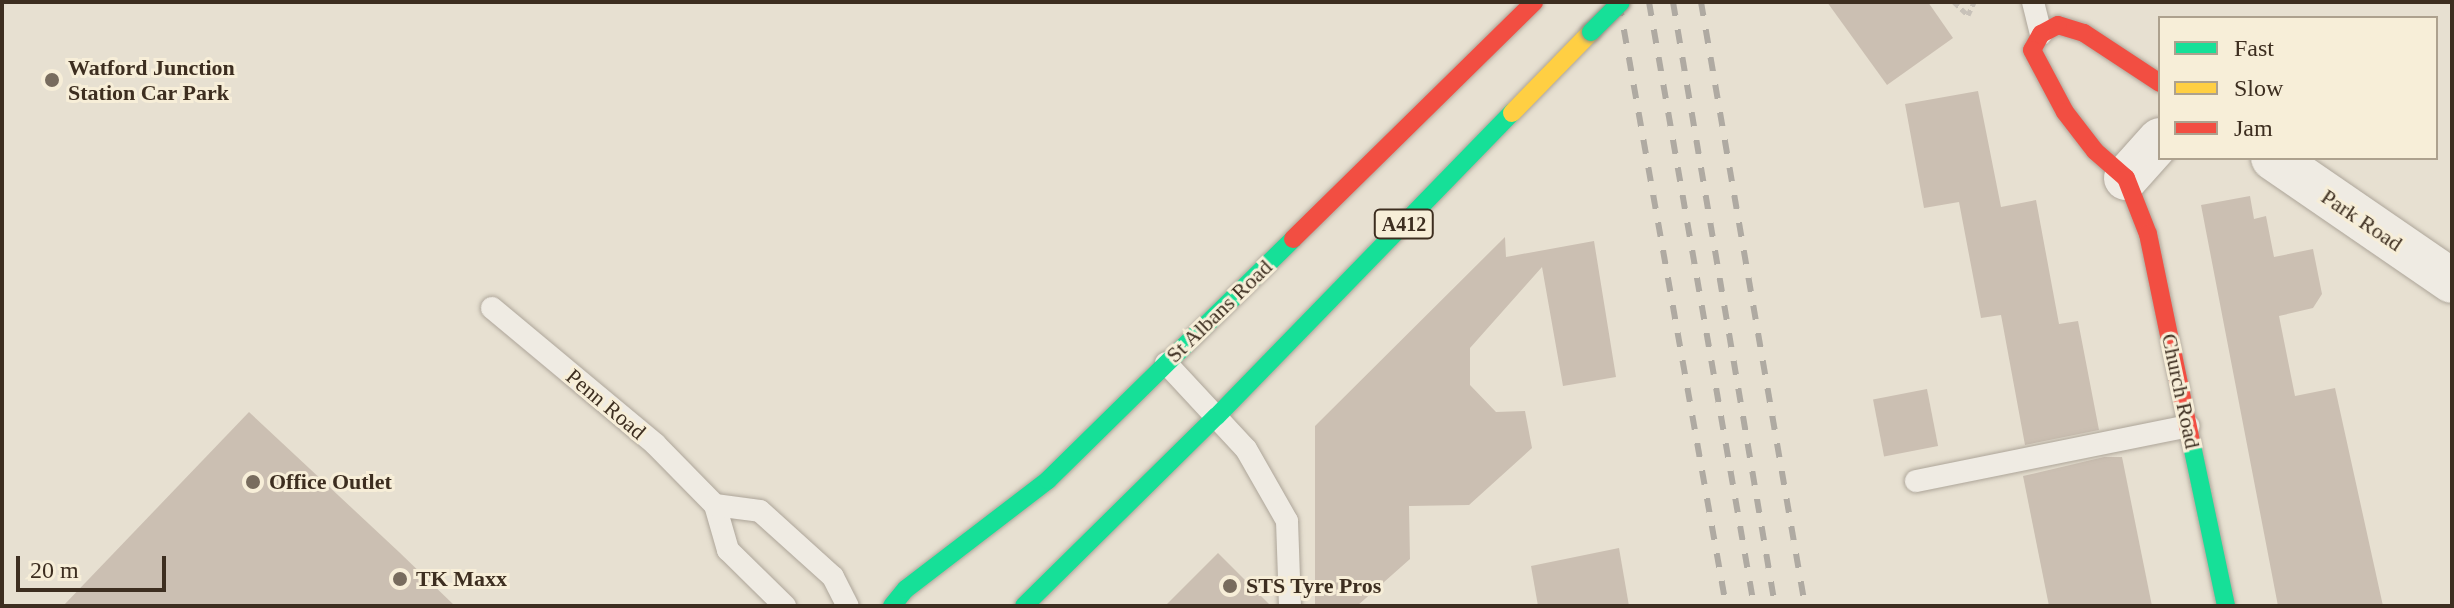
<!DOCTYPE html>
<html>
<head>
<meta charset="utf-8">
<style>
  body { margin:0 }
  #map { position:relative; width:2454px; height:608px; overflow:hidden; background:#e7e0d1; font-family:Georgia,serif }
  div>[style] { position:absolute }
  .building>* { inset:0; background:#cbbfb2; transform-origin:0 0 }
  .path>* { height:5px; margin-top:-2.5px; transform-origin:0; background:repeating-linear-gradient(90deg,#c8c2b9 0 6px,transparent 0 10px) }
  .roads { filter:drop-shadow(0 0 2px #ada599) drop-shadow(0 0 2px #ada599) }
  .lane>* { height:22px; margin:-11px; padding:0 11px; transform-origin:11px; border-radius:11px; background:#efebe3 }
  .street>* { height:44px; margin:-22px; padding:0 22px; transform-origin:22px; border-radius:22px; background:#efebe3 }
  .fast>* { height:18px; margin:-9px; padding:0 9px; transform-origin:9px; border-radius:9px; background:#16e098 }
  .slow>* { height:18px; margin:-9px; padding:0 9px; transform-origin:9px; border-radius:9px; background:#ffcf43 }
  .jam>* { height:18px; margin:-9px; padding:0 9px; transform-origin:9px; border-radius:9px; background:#f24e42 }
  .rail>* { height:6px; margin-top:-3px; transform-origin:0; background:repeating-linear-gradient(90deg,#afaaa2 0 14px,transparent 0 28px) }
  .bridges { filter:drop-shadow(0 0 2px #928b80) drop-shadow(0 0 2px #928b80) }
  .fast-bridge>* { height:18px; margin:-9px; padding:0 9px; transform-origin:9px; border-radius:9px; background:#16e098 }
  .dots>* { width:22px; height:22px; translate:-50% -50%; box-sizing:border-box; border:4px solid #f7eed8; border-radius:50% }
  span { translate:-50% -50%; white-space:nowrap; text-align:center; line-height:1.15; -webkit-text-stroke:6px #f7eed8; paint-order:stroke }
  .shield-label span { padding:2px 6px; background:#f7eed8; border:2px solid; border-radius:6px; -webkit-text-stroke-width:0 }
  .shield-label { font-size:20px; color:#3d2e20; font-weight:700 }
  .poi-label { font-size:22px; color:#3d2e20; font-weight:700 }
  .left { translate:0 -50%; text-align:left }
  .street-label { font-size:22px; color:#3d2e20 }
  .frame { position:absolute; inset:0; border:4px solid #3d2e20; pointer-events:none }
  .legend { position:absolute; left:2158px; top:16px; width:280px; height:144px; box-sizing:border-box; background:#f7eed8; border:2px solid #ada18e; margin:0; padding:10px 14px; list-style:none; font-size:24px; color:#3d2e20 }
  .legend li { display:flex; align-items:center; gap:16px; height:40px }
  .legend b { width:40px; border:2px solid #ada18e }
  .scale { position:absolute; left:16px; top:556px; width:150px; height:36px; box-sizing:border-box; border:4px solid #3d2e20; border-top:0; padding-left:10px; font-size:24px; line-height:28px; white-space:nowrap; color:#3d2e20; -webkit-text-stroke:6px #f7eed8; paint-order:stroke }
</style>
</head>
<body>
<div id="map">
  <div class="building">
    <i style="clip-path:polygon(1827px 2px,1928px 2px,1953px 38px,1887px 85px)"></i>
    <i style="clip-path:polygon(1978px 91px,2001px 207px,2036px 200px,2059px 324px,2078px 321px,2099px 430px,2025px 445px,2001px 315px,1981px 318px,1959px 202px,1924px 208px,1905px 104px)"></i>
    <i style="clip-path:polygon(2250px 196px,2254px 219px,2266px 216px,2274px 257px,2313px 249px,2322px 294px,2313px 308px,2279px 316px,2295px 396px,2335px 388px,2383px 606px,2278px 606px,2201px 205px)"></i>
    <i style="clip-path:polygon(1505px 237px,1506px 257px,1594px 241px,1616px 377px,1563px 386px,1542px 267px,1470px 348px,1470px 385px,1496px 412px,1525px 411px,1532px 448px,1469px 505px,1409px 506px,1410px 559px,1357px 606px,1315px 606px,1315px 426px)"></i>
    <i style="left:1927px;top:389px;width:58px;height:55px;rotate:79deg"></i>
    <i style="clip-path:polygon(249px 412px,399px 552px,455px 606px,63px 606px)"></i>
    <i style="clip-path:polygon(2104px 457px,2122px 457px,2152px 606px,2049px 606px,2023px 476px)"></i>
    <i style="clip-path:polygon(1619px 548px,1629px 606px,1538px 606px,1531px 566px)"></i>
    <i style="clip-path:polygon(1218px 553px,1271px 606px,1165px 606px)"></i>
  </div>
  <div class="path">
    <i style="left:1954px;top:2px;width:19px;rotate:43deg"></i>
    <i style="left:1968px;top:15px;width:14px;rotate:-65deg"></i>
  </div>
  <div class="roads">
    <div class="lane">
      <i style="left:2033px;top:2px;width:33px;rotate:76deg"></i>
      <i style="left:492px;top:308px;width:212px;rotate:39.8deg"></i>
      <i style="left:655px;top:444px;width:86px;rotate:45.5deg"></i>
      <i style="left:715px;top:505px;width:47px;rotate:73.9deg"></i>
      <i style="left:728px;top:550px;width:80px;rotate:44.5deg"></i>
      <i style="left:1166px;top:363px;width:117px;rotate:47.1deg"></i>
      <i style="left:1246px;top:449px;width:83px;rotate:60.3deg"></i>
      <i style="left:1287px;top:521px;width:85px;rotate:88deg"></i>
      <i style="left:1916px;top:481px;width:278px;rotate:-11.4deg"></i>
      <i style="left:715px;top:505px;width:45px;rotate:7.6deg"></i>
      <i style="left:760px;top:511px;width:98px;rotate:42.1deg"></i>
      <i style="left:833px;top:577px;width:33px;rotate:63deg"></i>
    </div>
    <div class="street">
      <i style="left:2273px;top:158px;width:217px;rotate:34.5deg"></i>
      <i style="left:2126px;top:178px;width:51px;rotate:-48.2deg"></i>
    </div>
    <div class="fast">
      <i style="left:2191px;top:441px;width:169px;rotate:78deg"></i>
      <i style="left:892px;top:606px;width:22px;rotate:-51deg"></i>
      <i style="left:906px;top:589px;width:179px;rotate:-37.5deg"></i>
      <i style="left:1048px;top:480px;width:344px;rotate:-44.5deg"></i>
      <i style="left:1024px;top:606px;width:271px;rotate:-44.6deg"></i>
      <i style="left:1217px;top:416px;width:423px;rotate:-45.8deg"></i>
    </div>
    <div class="slow">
      <i style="left:1512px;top:113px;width:113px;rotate:-45.7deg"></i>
    </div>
    <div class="jam">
      <i style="left:2160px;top:83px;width:91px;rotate:-146.7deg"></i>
      <i style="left:2084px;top:33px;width:27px;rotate:-163deg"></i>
      <i style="left:2058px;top:25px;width:19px;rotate:152deg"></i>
      <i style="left:2041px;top:34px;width:18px;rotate:119deg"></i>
      <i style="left:2032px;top:50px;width:70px;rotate:62deg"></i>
      <i style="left:2065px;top:112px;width:49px;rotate:52.4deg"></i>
      <i style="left:2095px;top:151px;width:41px;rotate:41.1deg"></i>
      <i style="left:2126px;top:178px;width:60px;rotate:68.6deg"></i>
      <i style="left:2148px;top:234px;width:211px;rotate:78.3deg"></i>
      <i style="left:1293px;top:239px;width:338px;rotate:-44.5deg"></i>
    </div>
  </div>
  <div class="rail">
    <i style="left:1619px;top:2px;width:613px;rotate:79.95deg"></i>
    <i style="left:1649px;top:2px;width:613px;rotate:80.14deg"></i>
    <i style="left:1673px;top:2px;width:613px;rotate:80.41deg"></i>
    <i style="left:1701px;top:2px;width:613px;rotate:80.23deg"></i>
  </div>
  <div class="bridges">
    <div class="fast-bridge">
      <i style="left:1591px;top:32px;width:42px;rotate:-45deg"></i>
    </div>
  </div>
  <div class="dots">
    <i style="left:52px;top:80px;background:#786c5e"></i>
    <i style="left:253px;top:482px;background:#786c5e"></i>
    <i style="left:400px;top:579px;background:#786c5e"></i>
    <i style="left:1230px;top:586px;background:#786c5e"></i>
  </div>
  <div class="shield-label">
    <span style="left:1404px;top:224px">A412</span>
  </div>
  <div class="poi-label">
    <span class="left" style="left:68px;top:80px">Watford Junction<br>Station Car Park</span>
    <span class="left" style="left:269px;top:482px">Office Outlet</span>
    <span class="left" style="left:416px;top:579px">TK Maxx</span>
    <span class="left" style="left:1246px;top:586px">STS Tyre Pros</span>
  </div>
  <div class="street-label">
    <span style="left:2362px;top:220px;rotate:34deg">Park Road</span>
    <span style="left:1219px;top:311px;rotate:-44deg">St Albans Road</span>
    <span style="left:2181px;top:391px;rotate:78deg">Church Road</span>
    <span style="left:606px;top:404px;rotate:40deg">Penn Road</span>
  </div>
  <div class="frame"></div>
  <ul class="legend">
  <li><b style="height:10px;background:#16e098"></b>Fast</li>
  <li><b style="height:10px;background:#ffcf43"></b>Slow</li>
  <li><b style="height:10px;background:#f24e42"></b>Jam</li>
  </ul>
  <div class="scale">20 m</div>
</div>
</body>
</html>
